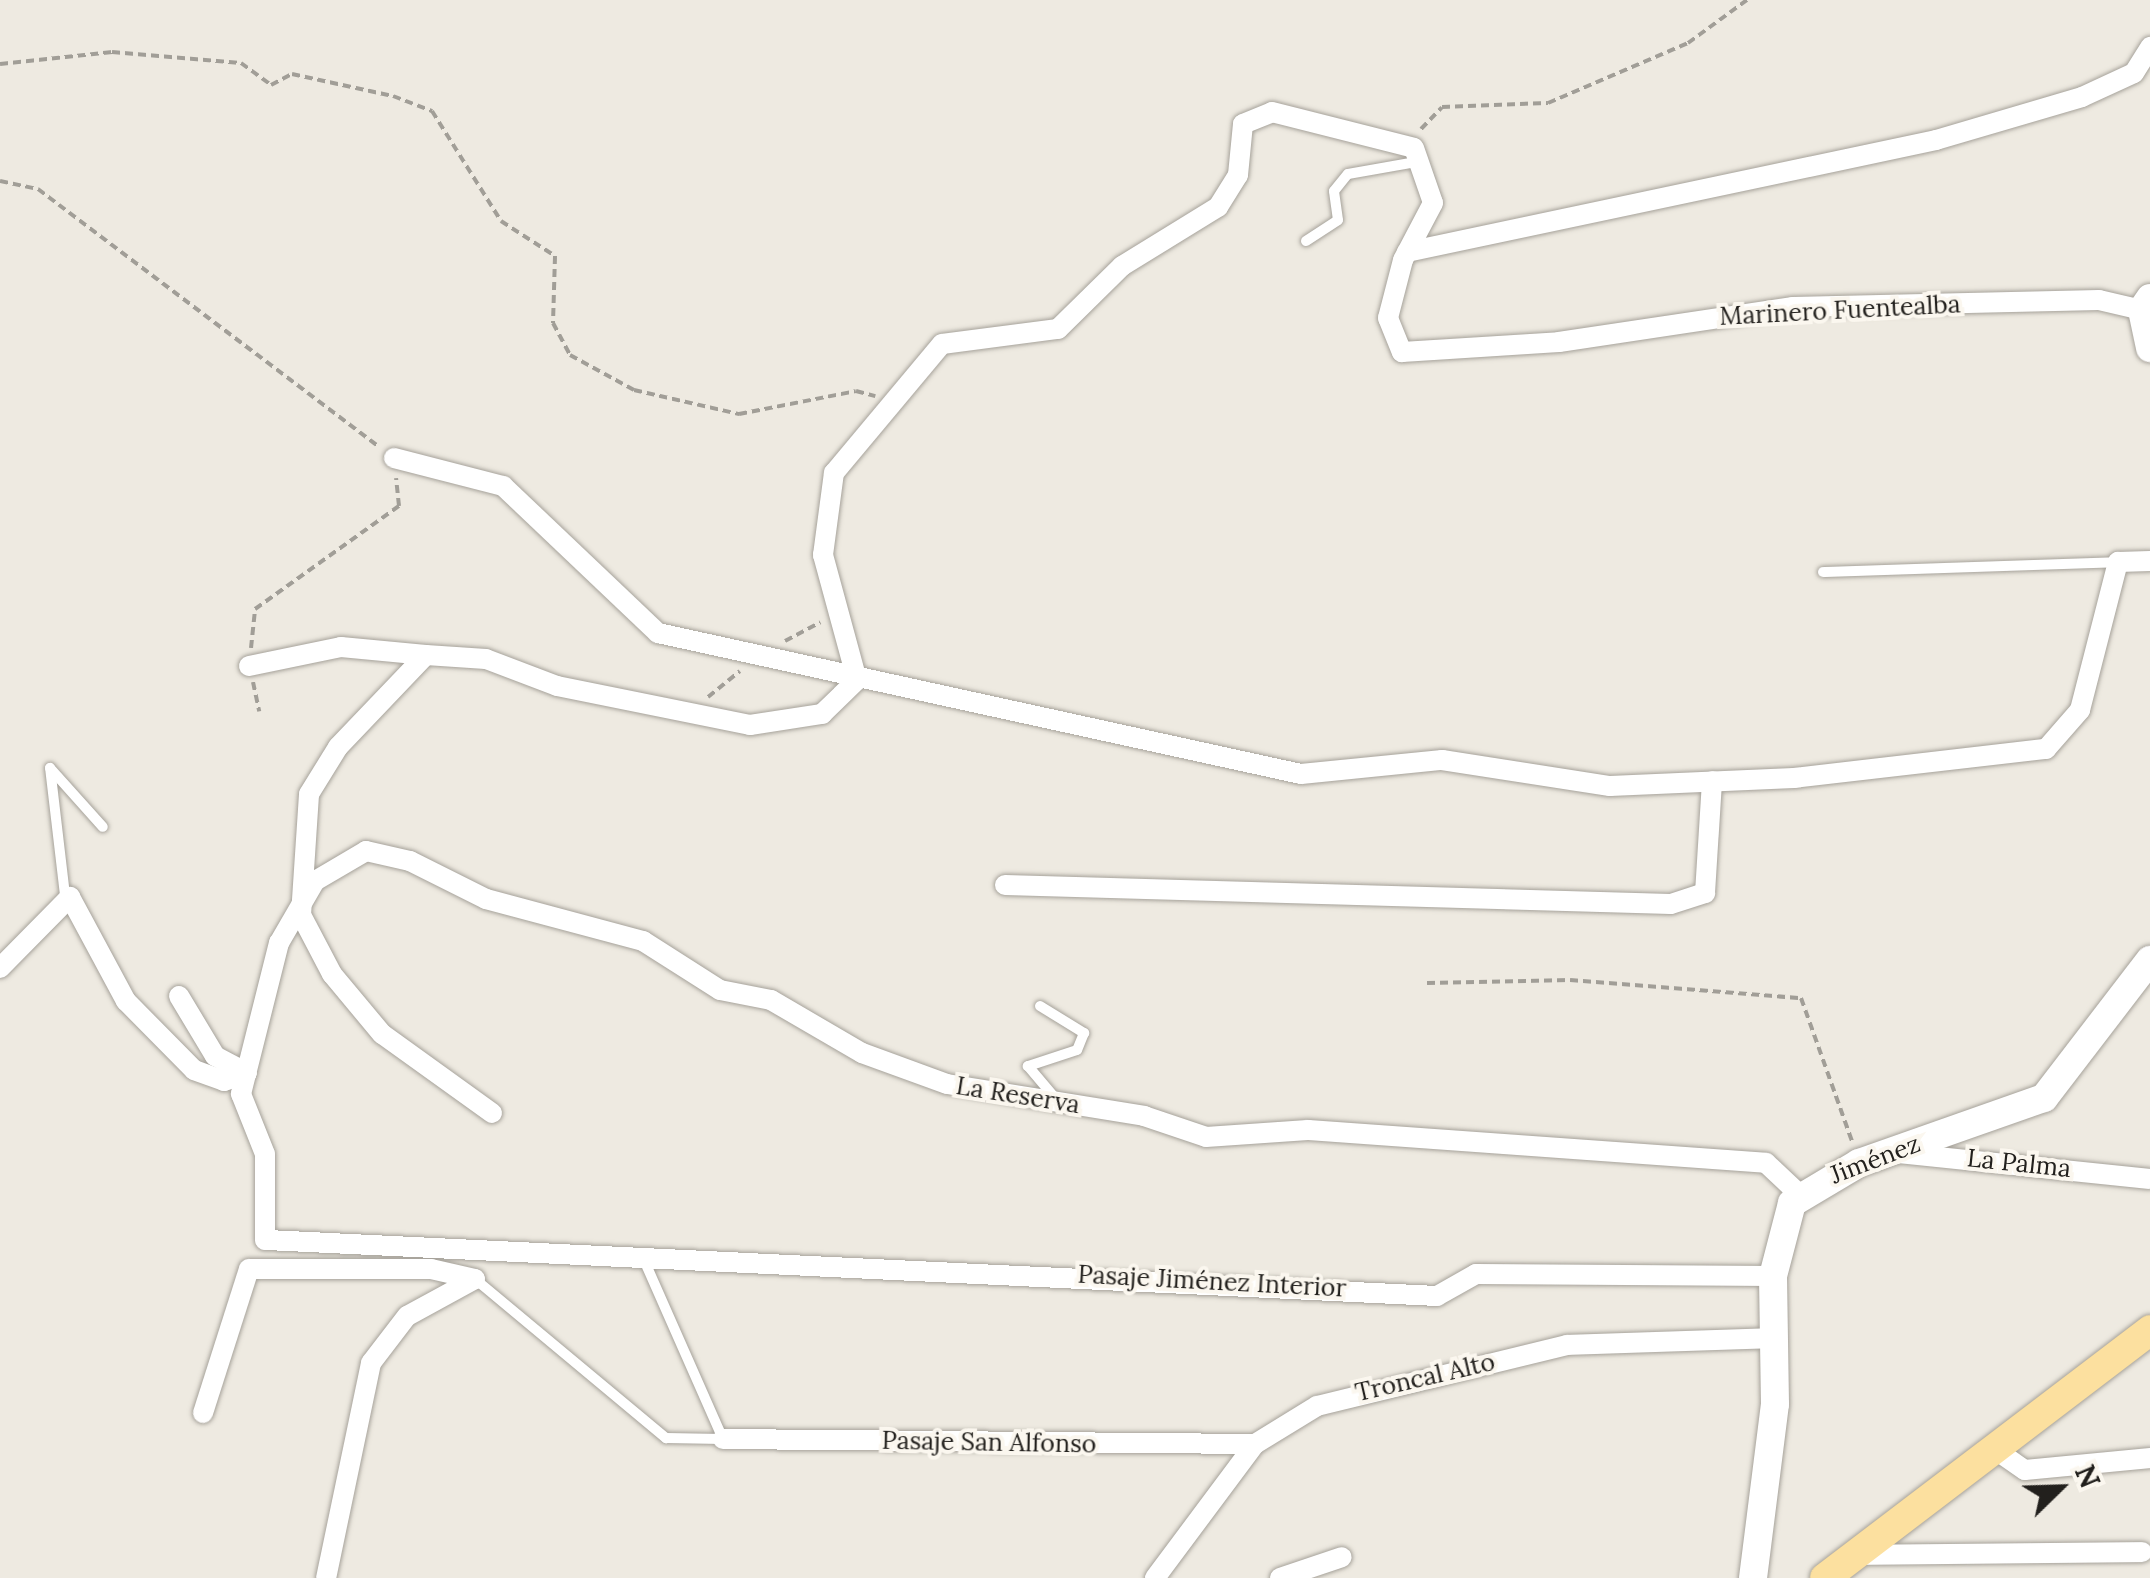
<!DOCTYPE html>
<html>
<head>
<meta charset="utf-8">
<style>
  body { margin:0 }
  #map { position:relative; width:2150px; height:1578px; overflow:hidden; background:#eeeae1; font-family:Lora,serif }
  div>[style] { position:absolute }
  .path>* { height:4px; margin-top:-2px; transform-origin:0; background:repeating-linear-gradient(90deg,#a19e97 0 8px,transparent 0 13px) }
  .roads { filter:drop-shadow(0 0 2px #a6a29a) drop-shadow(0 0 2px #a6a29a) }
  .lane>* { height:10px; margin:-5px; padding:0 5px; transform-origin:5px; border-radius:5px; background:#fff }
  .street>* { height:20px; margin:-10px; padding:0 10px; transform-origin:10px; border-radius:10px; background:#fff }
  .secondary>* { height:28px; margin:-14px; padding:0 14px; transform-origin:14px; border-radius:14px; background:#fff }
  .primary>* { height:30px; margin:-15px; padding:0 15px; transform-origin:15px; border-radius:15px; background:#fce09f }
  span { translate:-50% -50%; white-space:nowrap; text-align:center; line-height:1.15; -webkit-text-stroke:8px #fbf7ef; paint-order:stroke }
  .street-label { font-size:25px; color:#22201d }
  .north { position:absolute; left:2010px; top:1438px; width:100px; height:100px; -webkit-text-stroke:8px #fbf7ef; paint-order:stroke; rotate:67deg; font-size:28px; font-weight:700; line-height:40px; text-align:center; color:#22201d }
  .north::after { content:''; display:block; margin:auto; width:35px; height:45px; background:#22201d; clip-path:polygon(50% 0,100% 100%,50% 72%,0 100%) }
</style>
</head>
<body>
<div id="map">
  <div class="path">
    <i style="left:0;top:64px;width:113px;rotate:-6.1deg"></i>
    <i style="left:112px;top:52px;width:129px;rotate:4.9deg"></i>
    <i style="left:241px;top:63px;width:37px;rotate:36deg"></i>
    <i style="left:271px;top:85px;width:24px;rotate:-28deg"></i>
    <i style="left:292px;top:74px;width:103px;rotate:12.3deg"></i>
    <i style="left:393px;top:96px;width:42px;rotate:21deg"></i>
    <i style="left:432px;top:111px;width:130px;rotate:57.9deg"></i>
    <i style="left:501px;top:221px;width:64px;rotate:32.9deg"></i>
    <i style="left:555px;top:256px;width:67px;rotate:91.7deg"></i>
    <i style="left:553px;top:323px;width:36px;rotate:62deg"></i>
    <i style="left:570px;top:355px;width:73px;rotate:28.7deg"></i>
    <i style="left:634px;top:390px;width:108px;rotate:12.9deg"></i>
    <i style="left:739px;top:414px;width:119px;rotate:-11.1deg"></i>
    <i style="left:856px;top:391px;width:20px;rotate:15deg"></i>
    <i style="left:1421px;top:129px;width:30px;rotate:-46deg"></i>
    <i style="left:1442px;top:107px;width:106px;rotate:-2.2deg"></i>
    <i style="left:1548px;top:103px;width:152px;rotate:-23.2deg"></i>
    <i style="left:1688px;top:43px;width:73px;rotate:-36.1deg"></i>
    <i style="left:0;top:181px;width:39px;rotate:12deg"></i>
    <i style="left:38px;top:189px;width:426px;rotate:37.1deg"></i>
    <i style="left:785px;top:641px;width:40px;rotate:-28deg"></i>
    <i style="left:251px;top:648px;width:39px;rotate:-84deg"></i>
    <i style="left:255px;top:609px;width:177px;rotate:-35.6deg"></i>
    <i style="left:399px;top:506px;width:28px;rotate:-96deg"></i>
    <i style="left:253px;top:682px;width:30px;rotate:78deg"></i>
    <i style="left:708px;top:697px;width:41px;rotate:-39.1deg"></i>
    <i style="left:1427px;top:983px;width:143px;rotate:-1.2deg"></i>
    <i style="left:1570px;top:980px;width:232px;rotate:4.5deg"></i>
    <i style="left:1801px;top:998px;width:155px;rotate:70.4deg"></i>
  </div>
  <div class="roads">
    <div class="lane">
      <i style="left:1306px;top:241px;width:38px;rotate:-33deg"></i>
      <i style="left:1338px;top:220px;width:29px;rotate:-98deg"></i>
      <i style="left:1334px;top:191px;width:22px;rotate:-51deg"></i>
      <i style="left:1348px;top:174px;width:69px;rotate:-10deg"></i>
      <i style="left:1823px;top:572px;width:295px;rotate:-1.9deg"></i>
      <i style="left:65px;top:895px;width:128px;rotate:-96.7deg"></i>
      <i style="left:50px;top:768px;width:79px;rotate:48.1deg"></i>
      <i style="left:1040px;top:1006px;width:52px;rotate:31.5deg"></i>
      <i style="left:1084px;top:1033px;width:18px;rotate:112deg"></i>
      <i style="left:1077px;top:1050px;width:52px;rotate:161.9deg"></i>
      <i style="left:1028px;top:1066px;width:42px;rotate:49.8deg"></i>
      <i style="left:475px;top:1279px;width:249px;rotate:39.8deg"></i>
      <i style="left:666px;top:1438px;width:57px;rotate:1deg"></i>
      <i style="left:723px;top:1439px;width:196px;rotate:-113.8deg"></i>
    </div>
    <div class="street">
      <i style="left:1407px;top:252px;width:541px;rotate:-11.95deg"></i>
      <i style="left:1936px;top:140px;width:152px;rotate:-16.4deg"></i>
      <i style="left:2082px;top:97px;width:57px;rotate:-24.8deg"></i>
      <i style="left:2134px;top:73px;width:31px;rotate:-58deg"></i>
      <i style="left:394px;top:458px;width:113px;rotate:14.4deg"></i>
      <i style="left:503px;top:486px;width:214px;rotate:43.5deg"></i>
      <i style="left:658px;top:633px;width:658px;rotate:12.37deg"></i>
      <i style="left:1301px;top:774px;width:142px;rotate:-5.7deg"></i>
      <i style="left:1442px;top:760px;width:170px;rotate:8.8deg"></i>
      <i style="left:1610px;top:786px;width:184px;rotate:-2.5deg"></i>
      <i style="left:1794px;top:778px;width:254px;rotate:-6.6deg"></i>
      <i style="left:2046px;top:749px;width:52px;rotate:-48.9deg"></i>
      <i style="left:2080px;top:710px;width:153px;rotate:-75.6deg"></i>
      <i style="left:2118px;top:562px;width:32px;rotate:-2deg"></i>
      <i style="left:249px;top:666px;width:94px;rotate:-11.7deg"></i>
      <i style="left:341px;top:647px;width:85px;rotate:5.4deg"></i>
      <i style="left:1005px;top:885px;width:666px;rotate:1.63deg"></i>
      <i style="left:1671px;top:904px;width:36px;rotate:-18deg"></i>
      <i style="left:1705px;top:893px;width:112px;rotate:-86.4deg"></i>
      <i style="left:0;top:968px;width:100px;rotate:-45.4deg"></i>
      <i style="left:70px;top:897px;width:118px;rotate:61.7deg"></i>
      <i style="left:126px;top:1001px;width:97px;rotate:45.4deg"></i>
      <i style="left:194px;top:1070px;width:32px;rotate:20deg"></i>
      <i style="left:224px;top:1081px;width:24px;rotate:-19deg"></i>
      <i style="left:179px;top:996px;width:70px;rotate:59deg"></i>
      <i style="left:215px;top:1056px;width:36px;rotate:28deg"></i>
      <i style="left:492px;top:1113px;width:135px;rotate:-144.3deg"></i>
      <i style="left:382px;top:1034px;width:78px;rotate:-129.8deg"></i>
      <i style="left:332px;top:974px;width:67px;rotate:-117.7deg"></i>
      <i style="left:301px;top:915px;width:121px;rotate:-86.2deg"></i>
      <i style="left:309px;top:794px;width:55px;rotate:-58.3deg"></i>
      <i style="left:338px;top:747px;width:127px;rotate:-46.3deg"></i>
      <i style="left:426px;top:655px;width:60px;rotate:3.8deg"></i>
      <i style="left:486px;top:659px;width:76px;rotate:20.8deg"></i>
      <i style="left:557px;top:686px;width:197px;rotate:11.4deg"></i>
      <i style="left:750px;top:725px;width:73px;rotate:-8.7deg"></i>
      <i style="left:822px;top:714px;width:49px;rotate:-44.2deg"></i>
      <i style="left:857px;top:680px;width:130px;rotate:-105.2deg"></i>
      <i style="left:823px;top:555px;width:83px;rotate:-82.4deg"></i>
      <i style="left:834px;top:473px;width:168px;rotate:-50.1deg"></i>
      <i style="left:942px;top:344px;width:117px;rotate:-7.4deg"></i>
      <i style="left:1058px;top:329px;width:90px;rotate:-44.5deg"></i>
      <i style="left:1122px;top:266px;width:113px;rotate:-31.6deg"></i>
      <i style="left:1218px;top:207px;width:38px;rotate:-58deg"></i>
      <i style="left:1238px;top:175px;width:51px;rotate:-84.4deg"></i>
      <i style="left:1243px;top:124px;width:31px;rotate:-22deg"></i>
      <i style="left:1272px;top:112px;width:146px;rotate:14.2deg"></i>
      <i style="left:1414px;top:148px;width:58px;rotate:70.9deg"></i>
      <i style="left:1433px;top:203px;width:64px;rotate:117.8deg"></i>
      <i style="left:1403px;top:260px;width:60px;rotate:104.5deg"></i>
      <i style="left:1388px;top:318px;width:37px;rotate:68deg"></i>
      <i style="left:1402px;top:352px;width:157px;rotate:-3.6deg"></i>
      <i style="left:1559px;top:342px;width:237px;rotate:-8.5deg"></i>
      <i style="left:1793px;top:307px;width:306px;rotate:-1.3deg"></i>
      <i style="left:2099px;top:300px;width:44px;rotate:13.1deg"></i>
      <i style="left:1899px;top:1153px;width:252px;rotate:5.9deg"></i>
      <i style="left:1773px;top:1276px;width:297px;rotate:-179.6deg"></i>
      <i style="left:1476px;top:1274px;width:45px;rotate:150.6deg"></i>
      <i style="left:1437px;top:1296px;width:1173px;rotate:-177.26deg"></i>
      <i style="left:265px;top:1240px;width:86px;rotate:-90deg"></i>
      <i style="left:265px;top:1154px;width:65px;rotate:-111.8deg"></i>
      <i style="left:241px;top:1094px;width:156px;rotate:-75.9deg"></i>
      <i style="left:279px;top:943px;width:72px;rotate:-59.9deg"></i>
      <i style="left:315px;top:881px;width:59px;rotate:-30.5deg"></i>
      <i style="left:366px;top:851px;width:45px;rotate:12.8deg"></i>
      <i style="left:410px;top:861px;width:85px;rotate:26.6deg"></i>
      <i style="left:486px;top:899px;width:163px;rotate:15deg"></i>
      <i style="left:643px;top:941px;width:91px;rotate:32.5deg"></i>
      <i style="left:720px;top:990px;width:52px;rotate:11.1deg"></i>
      <i style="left:771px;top:1000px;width:105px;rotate:30.2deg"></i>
      <i style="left:862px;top:1053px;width:90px;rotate:20deg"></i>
      <i style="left:947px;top:1084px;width:200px;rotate:9.2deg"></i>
      <i style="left:1144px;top:1116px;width:65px;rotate:18.7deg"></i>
      <i style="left:1206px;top:1137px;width:102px;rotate:-3.9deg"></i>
      <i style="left:1308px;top:1130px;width:459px;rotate:4.1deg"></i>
      <i style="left:1766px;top:1163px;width:45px;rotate:43.2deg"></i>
      <i style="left:203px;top:1413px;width:151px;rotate:-72.3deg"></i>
      <i style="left:249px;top:1269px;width:182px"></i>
      <i style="left:431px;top:1269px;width:45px;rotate:12.8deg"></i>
      <i style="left:475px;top:1279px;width:77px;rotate:151.4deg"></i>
      <i style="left:407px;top:1316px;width:59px;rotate:127.5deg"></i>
      <i style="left:371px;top:1363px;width:220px;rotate:101.8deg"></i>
      <i style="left:723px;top:1439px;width:532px;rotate:0.54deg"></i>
      <i style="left:1996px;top:1450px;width:35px;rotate:35deg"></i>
      <i style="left:2025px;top:1470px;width:126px;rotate:-5.5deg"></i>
      <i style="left:1856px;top:1555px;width:286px;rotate:-0.6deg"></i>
      <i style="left:1155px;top:1578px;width:167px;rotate:-53.3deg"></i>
      <i style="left:1255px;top:1444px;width:73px;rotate:-31.5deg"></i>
      <i style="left:1317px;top:1406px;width:257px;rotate:-13.7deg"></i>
      <i style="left:1567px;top:1345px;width:207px;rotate:-1.9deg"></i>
      <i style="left:1280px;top:1578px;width:65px;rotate:-18.7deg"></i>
    </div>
    <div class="secondary">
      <i style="left:2150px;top:298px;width:14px;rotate:124deg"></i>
      <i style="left:2142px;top:310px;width:39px;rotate:78deg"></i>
      <i style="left:1753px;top:1578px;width:175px;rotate:-82.8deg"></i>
      <i style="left:1775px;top:1404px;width:128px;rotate:-90.9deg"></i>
      <i style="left:1773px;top:1276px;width:75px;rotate:-75.4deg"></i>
      <i style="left:1792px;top:1203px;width:78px;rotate:-30.8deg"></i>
      <i style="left:1859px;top:1163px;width:196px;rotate:-19.4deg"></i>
      <i style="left:2044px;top:1098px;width:174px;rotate:-52.5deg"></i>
    </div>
    <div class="primary">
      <i style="left:1825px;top:1578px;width:409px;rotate:-37.3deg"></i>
    </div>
  </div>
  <div class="street-label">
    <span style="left:1840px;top:310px;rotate:-3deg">Marinero Fuentealba</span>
    <span style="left:1018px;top:1095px;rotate:9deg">La Reserva</span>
    <span style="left:1875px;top:1159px;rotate:-21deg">Jiménez</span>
    <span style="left:2019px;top:1163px;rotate:6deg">La Palma</span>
    <span style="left:1212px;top:1281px;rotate:3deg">Pasaje Jiménez Interior</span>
    <span style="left:1425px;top:1377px;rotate:-13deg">Troncal Alto</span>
    <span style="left:989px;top:1442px;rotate:1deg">Pasaje San Alfonso</span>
  </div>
  <div class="north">N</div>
</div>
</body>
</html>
